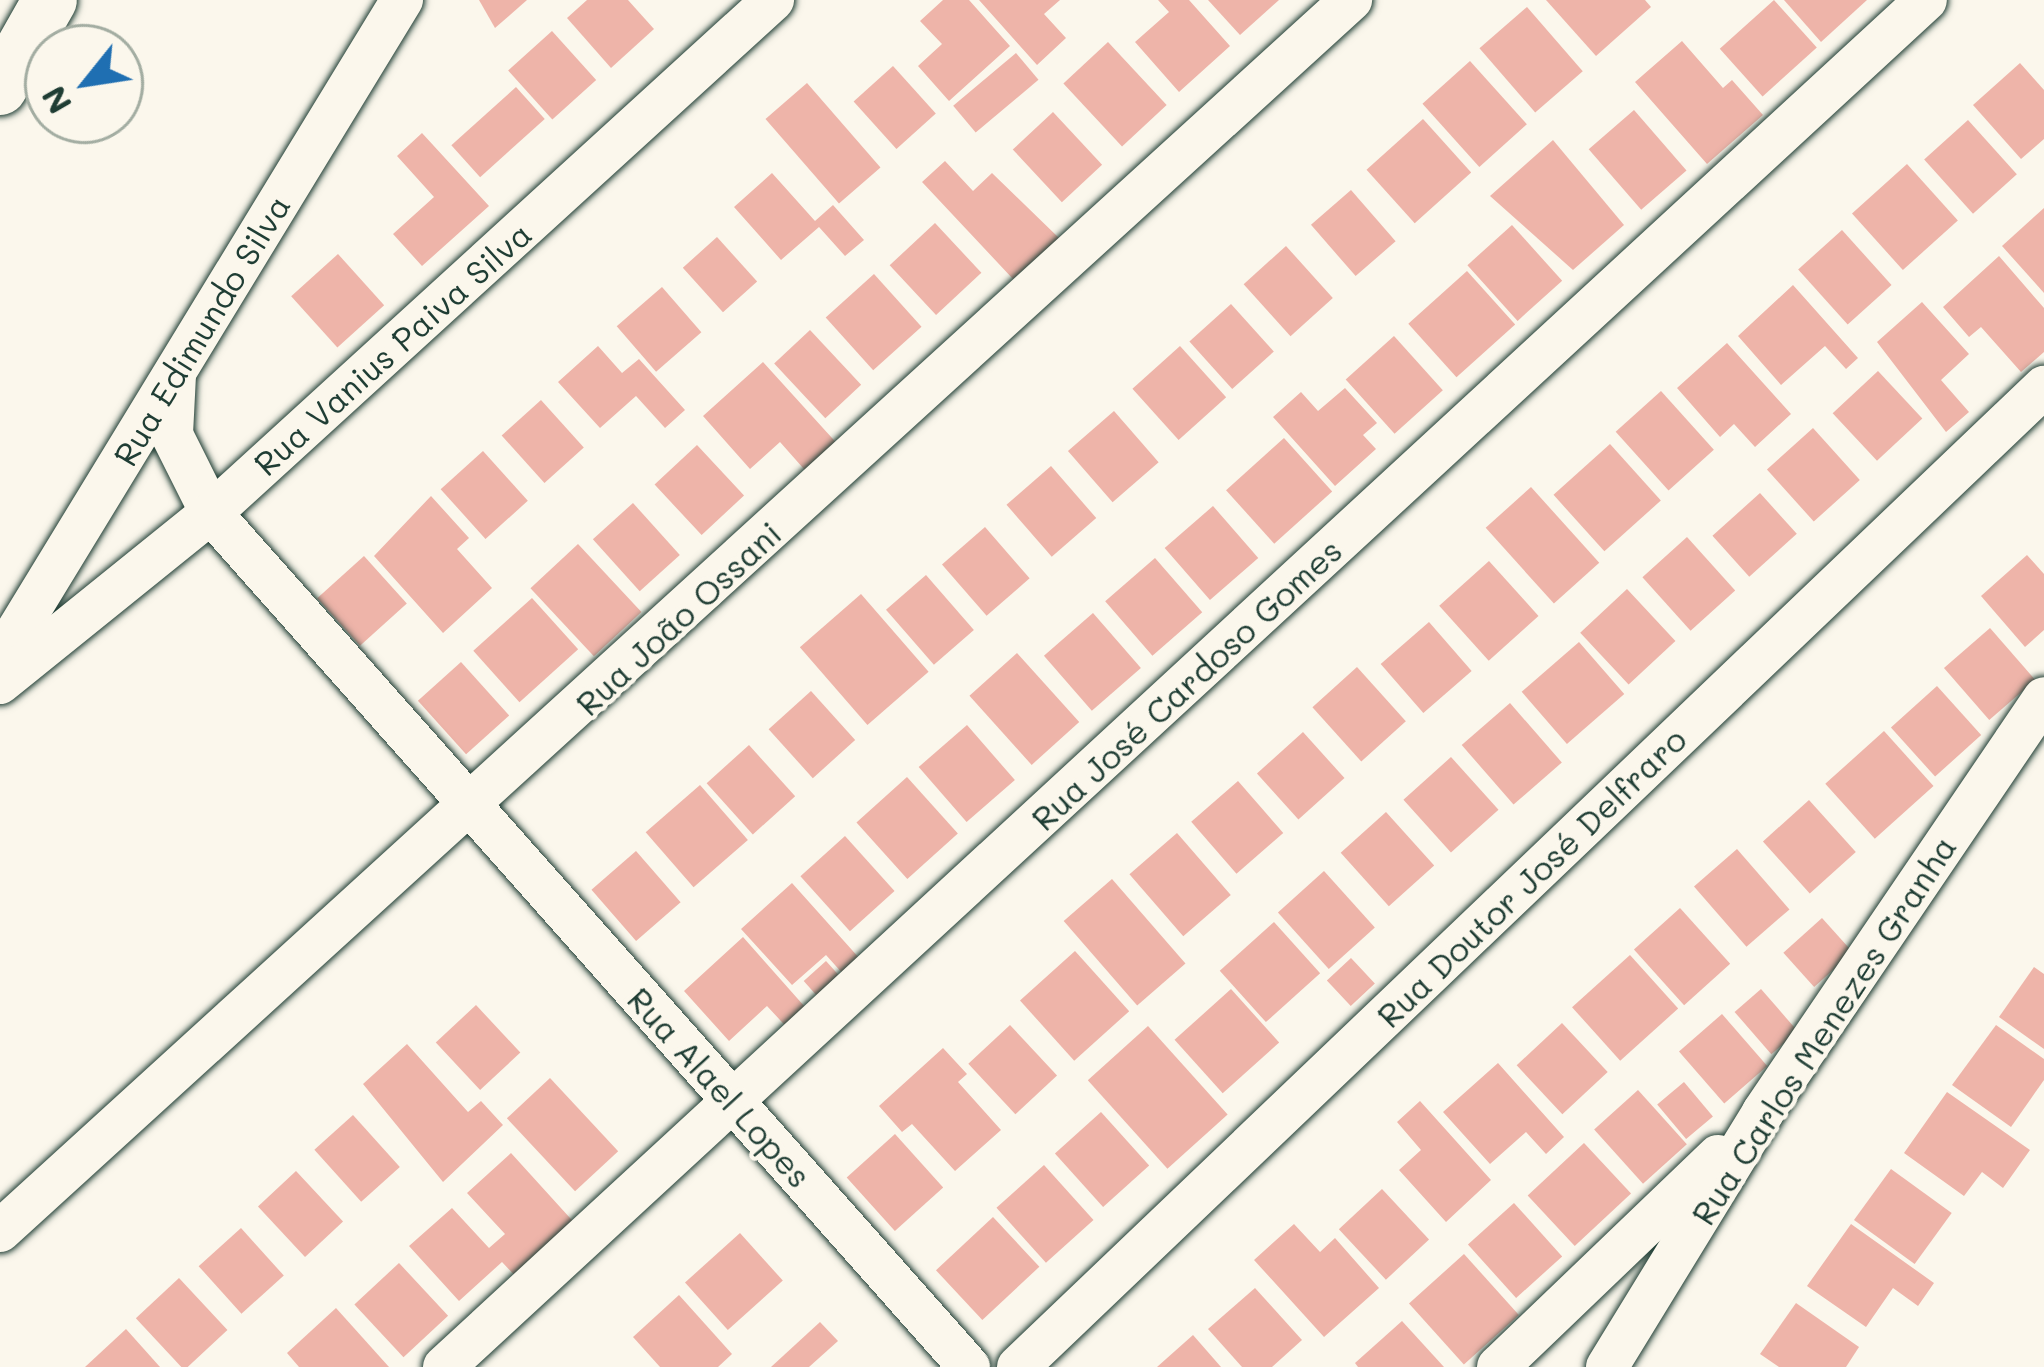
<!DOCTYPE html>
<html>
<head>
<meta charset="utf-8">
<style>
  body { margin:0 }
  #map { position:relative; width:2044px; height:1367px; overflow:hidden; background:#fbf7ec; font-family:Mali,sans-serif }
  div>[style] { position:absolute }
  .building>* { inset:0; background:#eeb4a9; transform-origin:0 0 }
  .roads { filter:drop-shadow(0 0 3px #1f3d34) drop-shadow(0 0 3px #1f3d34) }
  .minor>* { height:42px; margin:-21px; padding:0 21px; transform-origin:21px; border-radius:21px; background:#fbf7ec }
  .tertiary>* { height:54px; margin:-27px; padding:0 27px; transform-origin:27px; border-radius:27px; background:#fbf7ec }
  span { translate:-50% -50%; white-space:nowrap; text-align:center; line-height:1.15; -webkit-text-stroke:9px #fbf7ec; paint-order:stroke }
  .street-label { font-size:33px; color:#1f3d34 }
  .north { position:absolute; left:24px; top:24px; width:120px; height:120px; box-sizing:border-box; background:#fbf7ec; border:3px solid #a3ada2; border-radius:50%; rotate:240deg; font-size:33px; font-weight:700; line-height:48px; text-align:center; color:#1f3d34 }
  .north::after { content:''; display:block; margin:auto; width:42px; height:54px; background:#1f6fb2; clip-path:polygon(50% 0,100% 100%,50% 72%,0 100%) }
</style>
</head>
<body>
<div id="map">
  <div class="building">
    <i style="clip-path:polygon(479px 0,527px 0,495px 28px)"></i>
    <i style="clip-path:polygon(587px 0,628px 0,654px 29px,611px 68px,567px 18px)"></i>
    <i style="clip-path:polygon(943px 0,969px 0,1010px 46px,949px 101px,918px 66px,942px 44px,920px 21px)"></i>
    <i style="clip-path:polygon(979px 0,1060px 0,1044px 14px,1066px 38px,1037px 65px)"></i>
    <i style="clip-path:polygon(1158px 0,1189px 0,1230px 46px,1179px 92px,1135px 42px,1169px 12px)"></i>
    <i style="clip-path:polygon(1208px 0,1279px 0,1240px 35px)"></i>
    <i style="clip-path:polygon(1546px 0,1645px 0,1651px 7px,1596px 56px)"></i>
    <i style="left:1774px;top:0;width:64px;height:73px;rotate:48deg"></i>
    <i style="clip-path:polygon(1784px 0,1867px 0,1821px 42px)"></i>
    <i style="left:1527px;top:7px;width:85px;height:63px;rotate:49deg"></i>
    <i style="left:552px;top:31px;width:66px;height:59px;rotate:48deg"></i>
    <i style="clip-path:polygon(1682px 41px,1723px 88px,1732px 80px,1763px 115px,1707px 164px,1635px 82px)"></i>
    <i style="left:1108px;top:42px;width:86px;height:61px;rotate:47deg"></i>
    <i style="left:1016px;top:53px;width:35px;height:82px;rotate:50deg"></i>
    <i style="left:1470px;top:61px;width:85px;height:64px;rotate:48deg"></i>
    <i style="clip-path:polygon(2020px 63px,2044px 90px,2044px 139px,2021px 159px,1973px 105px)"></i>
    <i style="left:893px;top:66px;width:64px;height:53px;rotate:48deg"></i>
    <i style="left:807px;top:83px;width:112px;height:55px;rotate:49deg"></i>
    <i style="left:516px;top:87px;width:43px;height:87px;rotate:48deg"></i>
    <i style="left:1634px;top:110px;width:80px;height:60px;rotate:49deg"></i>
    <i style="left:1053px;top:112px;width:72px;height:55px;rotate:47deg"></i>
    <i style="left:1423px;top:119px;width:72px;height:76px;rotate:48deg"></i>
    <i style="left:1968px;top:120px;width:73px;height:59px;rotate:48deg"></i>
    <i style="clip-path:polygon(422px 133px,489px 206px,422px 266px,393px 234px,434px 197px,397px 156px)"></i>
    <i style="clip-path:polygon(1553px 140px,1624px 225px,1573px 270px,1490px 196px)"></i>
    <i style="clip-path:polygon(945px 161px,973px 191px,992px 173px,1059px 238px,1013px 279px,922px 182px)"></i>
    <i style="left:1907px;top:164px;width:76px;height:74px;rotate:48deg"></i>
    <i style="clip-path:polygon(772px 173px,815px 221px,833px 205px,864px 240px,845px 256px,819px 227px,781px 260px,734px 207px)"></i>
    <i style="left:1351px;top:190px;width:68px;height:53px;rotate:49deg"></i>
    <i style="clip-path:polygon(2044px 208px,2044px 293px,2002px 246px)"></i>
    <i style="left:935px;top:223px;width:68px;height:62px;rotate:47deg"></i>
    <i style="left:1512px;top:225px;width:75px;height:60px;rotate:48deg"></i>
    <i style="left:1842px;top:230px;width:74px;height:59px;rotate:48deg"></i>
    <i style="left:717px;top:237px;width:60px;height:46px;rotate:48deg"></i>
    <i style="left:1286px;top:246px;width:70px;height:57px;rotate:48deg"></i>
    <i style="left:338px;top:254px;width:69px;height:63px;rotate:48deg"></i>
    <i style="clip-path:polygon(1999px 256px,2044px 308px,2044px 352px,2021px 372px,1981px 327px,1969px 337px,1943px 307px)"></i>
    <i style="left:1467px;top:271px;width:72px;height:79px;rotate:48deg"></i>
    <i style="left:874px;top:274px;width:71px;height:65px;rotate:48deg"></i>
    <i style="clip-path:polygon(1793px 285px,1858px 358px,1846px 369px,1825px 346px,1781px 385px,1738px 336px)"></i>
    <i style="left:662px;top:287px;width:60px;height:60px;rotate:49deg"></i>
    <i style="clip-path:polygon(1922px 302px,1969px 354px,1941px 380px,1969px 412px,1946px 432px,1877px 342px)"></i>
    <i style="left:1231px;top:304px;width:64px;height:56px;rotate:48deg"></i>
    <i style="left:810px;top:330px;width:75px;height:49px;rotate:47deg"></i>
    <i style="left:1394px;top:336px;width:73px;height:65px;rotate:48deg"></i>
    <i style="clip-path:polygon(1727px 343px,1791px 414px,1755px 447px,1734px 424px,1720px 437px,1677px 388px)"></i>
    <i style="clip-path:polygon(598px 346px,622px 373px,639px 359px,685px 410px,665px 428px,636px 396px,600px 428px,558px 382px)"></i>
    <i style="left:1180px;top:346px;width:69px;height:64px;rotate:48deg"></i>
    <i style="clip-path:polygon(763px 362px,842px 449px,811px 477px,780px 442px,750px 469px,703px 416px)"></i>
    <i style="left:1878px;top:371px;width:65px;height:62px;rotate:47deg"></i>
    <i style="clip-path:polygon(1345px 388px,1377px 423px,1363px 435px,1376px 449px,1335px 486px,1273px 417px,1301px 392px,1318px 411px)"></i>
    <i style="left:1661px;top:391px;width:79px;height:61px;rotate:48deg"></i>
    <i style="left:541px;top:400px;width:64px;height:53px;rotate:48deg"></i>
    <i style="left:1114px;top:411px;width:68px;height:61px;rotate:49deg"></i>
    <i style="left:1813px;top:428px;width:70px;height:62px;rotate:48deg"></i>
    <i style="left:1284px;top:438px;width:72px;height:78px;rotate:48deg"></i>
    <i style="left:1610px;top:444px;width:76px;height:76px;rotate:48deg"></i>
    <i style="left:697px;top:445px;width:69px;height:58px;rotate:47deg"></i>
    <i style="left:483px;top:451px;width:67px;height:57px;rotate:48deg"></i>
    <i style="left:1051px;top:466px;width:69px;height:59px;rotate:49deg"></i>
    <i style="left:1531px;top:487px;width:102px;height:61px;rotate:48deg"></i>
    <i style="left:1760px;top:493px;width:55px;height:64px;rotate:48deg"></i>
    <i style="clip-path:polygon(431px 496px,469px 538px,457px 549px,492px 588px,443px 633px,374px 556px)"></i>
    <i style="left:633px;top:503px;width:70px;height:54px;rotate:48deg"></i>
    <i style="left:1213px;top:506px;width:69px;height:64px;rotate:49deg"></i>
    <i style="left:985px;top:527px;width:68px;height:57px;rotate:49deg"></i>
    <i style="left:1687px;top:537px;width:72px;height:60px;rotate:48deg"></i>
    <i style="left:578px;top:544px;width:93px;height:65px;rotate:47deg"></i>
    <i style="clip-path:polygon(2027px 555px,2044px 574px,2044px 630px,2025px 647px,1981px 596px)"></i>
    <i style="left:364px;top:556px;width:64px;height:63px;rotate:48deg"></i>
    <i style="left:1155px;top:558px;width:72px;height:66px;rotate:49deg"></i>
    <i style="left:1489px;top:561px;width:74px;height:67px;rotate:48deg"></i>
    <i style="left:926px;top:575px;width:73px;height:53px;rotate:49deg"></i>
    <i style="left:1627px;top:589px;width:71px;height:64px;rotate:47deg"></i>
    <i style="left:861px;top:594px;width:103px;height:81px;rotate:49deg"></i>
    <i style="left:532px;top:598px;width:69px;height:79px;rotate:48deg"></i>
    <i style="left:1093px;top:613px;width:73px;height:65px;rotate:49deg"></i>
    <i style="left:1429px;top:622px;width:65px;height:64px;rotate:49deg"></i>
    <i style="left:1990px;top:628px;width:69px;height:61px;rotate:49deg"></i>
    <i style="left:1579px;top:642px;width:69px;height:76px;rotate:49deg"></i>
    <i style="left:1017px;top:653px;width:93px;height:64px;rotate:48deg"></i>
    <i style="left:461px;top:662px;width:72px;height:58px;rotate:48deg"></i>
    <i style="left:1357px;top:667px;width:73px;height:60px;rotate:48deg"></i>
    <i style="left:1937px;top:686px;width:66px;height:62px;rotate:48deg"></i>
    <i style="left:811px;top:691px;width:66px;height:57px;rotate:48deg"></i>
    <i style="left:1510px;top:703px;width:79px;height:64px;rotate:49deg"></i>
    <i style="left:967px;top:725px;width:73px;height:64px;rotate:49deg"></i>
    <i style="left:1884px;top:731px;width:74px;height:79px;rotate:48deg"></i>
    <i style="left:1303px;top:732px;width:62px;height:62px;rotate:48deg"></i>
    <i style="left:749px;top:745px;width:69px;height:57px;rotate:48deg"></i>
    <i style="left:1451px;top:757px;width:71px;height:64px;rotate:48deg"></i>
    <i style="left:907px;top:777px;width:76px;height:68px;rotate:48deg"></i>
    <i style="left:1238px;top:781px;width:69px;height:62px;rotate:49deg"></i>
    <i style="left:700px;top:785px;width:73px;height:72px;rotate:49deg"></i>
    <i style="left:1809px;top:800px;width:70px;height:62px;rotate:48deg"></i>
    <i style="left:1386px;top:812px;width:72px;height:61px;rotate:48deg"></i>
    <i style="left:1177px;top:833px;width:82px;height:63px;rotate:49deg"></i>
    <i style="left:845px;top:836px;width:74px;height:60px;rotate:48deg"></i>
    <i style="left:1737px;top:849px;width:80px;height:57px;rotate:49deg"></i>
    <i style="left:636px;top:851px;width:68px;height:59px;rotate:49deg"></i>
    <i style="left:1324px;top:871px;width:76px;height:62px;rotate:48deg"></i>
    <i style="left:1112px;top:879px;width:112px;height:64px;rotate:49deg"></i>
    <i style="clip-path:polygon(792px 883px,869px 969px,852px 984px,826px 955px,792px 985px,741px 929px)"></i>
    <i style="left:1680px;top:908px;width:75px;height:62px;rotate:48deg"></i>
    <i style="left:1822px;top:918px;width:46px;height:52px;rotate:48deg"></i>
    <i style="left:1274px;top:922px;width:69px;height:73px;rotate:48deg"></i>
    <i style="clip-path:polygon(743px 937px,813px 1016px,793px 1034px,767px 1006px,729px 1041px,684px 991px)"></i>
    <i style="left:1075px;top:951px;width:81px;height:74px;rotate:48deg"></i>
    <i style="left:1630px;top:955px;width:72px;height:78px;rotate:48deg"></i>
    <i style="left:1351px;top:958px;width:35px;height:33px;rotate:47deg"></i>
    <i style="left:826px;top:961px;width:28px;height:30px;rotate:48deg"></i>
    <i style="clip-path:polygon(2034px 967px,2044px 974px,2044px 1049px,1999px 1017px)"></i>
    <i style="left:1231px;top:989px;width:72px;height:76px;rotate:48deg"></i>
    <i style="left:1761px;top:989px;width:56px;height:35px;rotate:49deg"></i>
    <i style="left:476px;top:1005px;width:65px;height:55px;rotate:47deg"></i>
    <i style="left:1722px;top:1014px;width:69px;height:57px;rotate:49deg"></i>
    <i style="left:1562px;top:1023px;width:67px;height:62px;rotate:47deg"></i>
    <i style="left:1010px;top:1025px;width:69px;height:57px;rotate:47deg"></i>
    <i style="clip-path:polygon(1996px 1025px,2044px 1059px,2044px 1080px,2011px 1127px,1952px 1085px)"></i>
    <i style="left:1148px;top:1026px;width:119px;height:81px;rotate:48deg"></i>
    <i style="clip-path:polygon(407px 1044px,468px 1112px,481px 1101px,503px 1125px,443px 1182px,363px 1084px)"></i>
    <i style="clip-path:polygon(943px 1048px,967px 1074px,958px 1082px,1001px 1130px,955px 1171px,912px 1124px,902px 1132px,879px 1106px)"></i>
    <i style="clip-path:polygon(1498px 1063px,1564px 1137px,1546px 1154px,1526px 1132px,1490px 1164px,1443px 1112px)"></i>
    <i style="left:550px;top:1078px;width:100px;height:59px;rotate:47deg"></i>
    <i style="left:1684px;top:1082px;width:45px;height:35px;rotate:50deg"></i>
    <i style="left:1638px;top:1090px;width:73px;height:59px;rotate:48deg"></i>
    <i style="clip-path:polygon(1947px 1092px,2030px 1150px,2003px 1188px,1982px 1172px,1964px 1196px,1904px 1153px)"></i>
    <i style="clip-path:polygon(1420px 1101px,1491px 1180px,1446px 1222px,1399px 1170px,1421px 1150px,1397px 1122px)"></i>
    <i style="left:1101px;top:1112px;width:72px;height:62px;rotate:48deg"></i>
    <i style="left:353px;top:1115px;width:70px;height:52px;rotate:48deg"></i>
    <i style="left:895px;top:1134px;width:72px;height:65px;rotate:48deg"></i>
    <i style="left:1584px;top:1143px;width:69px;height:77px;rotate:47deg"></i>
    <i style="clip-path:polygon(511px 1153px,580px 1229px,521px 1282px,502px 1262px,459px 1301px,409px 1246px,452px 1208px,489px 1248px,505px 1234px,467px 1193px)"></i>
    <i style="left:1044px;top:1165px;width:74px;height:64px;rotate:48deg"></i>
    <i style="left:1891px;top:1169px;width:75px;height:63px;rotate:36deg"></i>
    <i style="left:296px;top:1171px;width:69px;height:52px;rotate:47deg"></i>
    <i style="left:1382px;top:1189px;width:69px;height:59px;rotate:47deg"></i>
    <i style="left:1514px;top:1203px;width:72px;height:62px;rotate:48deg"></i>
    <i style="left:993px;top:1217px;width:68px;height:78px;rotate:47deg"></i>
    <i style="clip-path:polygon(1294px 1224px,1320px 1252px,1335px 1238px,1379px 1288px,1324px 1337px,1254px 1260px)"></i>
    <i style="clip-path:polygon(1851px 1224px,1934px 1283px,1918px 1306px,1893px 1288px,1866px 1327px,1807px 1286px)"></i>
    <i style="left:241px;top:1228px;width:64px;height:57px;rotate:48deg"></i>
    <i style="left:740px;top:1233px;width:64px;height:74px;rotate:48deg"></i>
    <i style="left:1464px;top:1254px;width:82px;height:74px;rotate:48deg"></i>
    <i style="left:399px;top:1263px;width:72px;height:61px;rotate:47deg"></i>
    <i style="left:179px;top:1278px;width:71px;height:59px;rotate:47deg"></i>
    <i style="clip-path:polygon(1255px 1288px,1302px 1340px,1272px 1367px,1242px 1367px,1208px 1329px)"></i>
    <i style="clip-path:polygon(679px 1295px,732px 1354px,718px 1367px,660px 1367px,633px 1337px)"></i>
    <i style="clip-path:polygon(1796px 1303px,1859px 1347px,1846px 1367px,1779px 1367px,1760px 1354px)"></i>
    <i style="clip-path:polygon(336px 1308px,389px 1367px,299px 1367px,287px 1353px)"></i>
    <i style="clip-path:polygon(1402px 1321px,1444px 1367px,1358px 1367px,1355px 1363px)"></i>
    <i style="clip-path:polygon(820px 1322px,838px 1341px,809px 1367px,771px 1367px)"></i>
    <i style="clip-path:polygon(126px 1329px,160px 1367px,85px 1367px)"></i>
    <i style="clip-path:polygon(1193px 1335px,1221px 1367px,1157px 1367px)"></i>
  </div>
  <div class="roads">
    <div class="minor">
      <i style="left:175px;top:375px;width:60px;rotate:92.9deg"></i>
      <i style="left:172px;top:435px;width:87px;rotate:63.4deg"></i>
      <i style="left:211px;top:513px;width:1142px;rotate:48.41deg"></i>
      <i style="left:0;top:659px;width:772px;rotate:-58.62deg"></i>
      <i style="left:0;top:683px;width:271px;rotate:-38.9deg"></i>
      <i style="left:211px;top:513px;width:761px;rotate:-42.39deg"></i>
      <i style="left:0;top:1231px;width:1828px;rotate:-42.34deg"></i>
      <i style="left:444px;top:1367px;width:2016px;rotate:-42.69deg"></i>
      <i style="left:1018px;top:1367px;width:1419px;rotate:-43.69deg"></i>
      <i style="left:1498px;top:1367px;width:305px;rotate:-43.8deg"></i>
      <i style="left:1607px;top:1367px;width:299px;rotate:-58.5deg"></i>
      <i style="left:1763px;top:1112px;width:500px;rotate:-55.83deg"></i>
    </div>
    <div class="tertiary">
      <i style="left:0;top:88px;width:101px;rotate:-60.4deg"></i>
    </div>
  </div>
  <div class="street-label">
    <span style="left:201px;top:330px;rotate:-59deg">Rua Edimundo Silva</span>
    <span style="left:392px;top:348px;rotate:-42deg">Rua Vanius Paiva Silva</span>
    <span style="left:678px;top:618px;rotate:-43deg">Rua João Ossani</span>
    <span style="left:1186px;top:684px;rotate:-43deg">Rua José Cardoso Gomes</span>
    <span style="left:1531px;top:877px;rotate:-44deg">Rua Doutor José Delfraro</span>
    <span style="left:1823px;top:1030px;rotate:-57deg">Rua Carlos Menezes Granha</span>
    <span style="left:720px;top:1087px;rotate:48deg">Rua Alael Lopes</span>
  </div>
  <div class="north">N</div>
</div>
</body>
</html>
